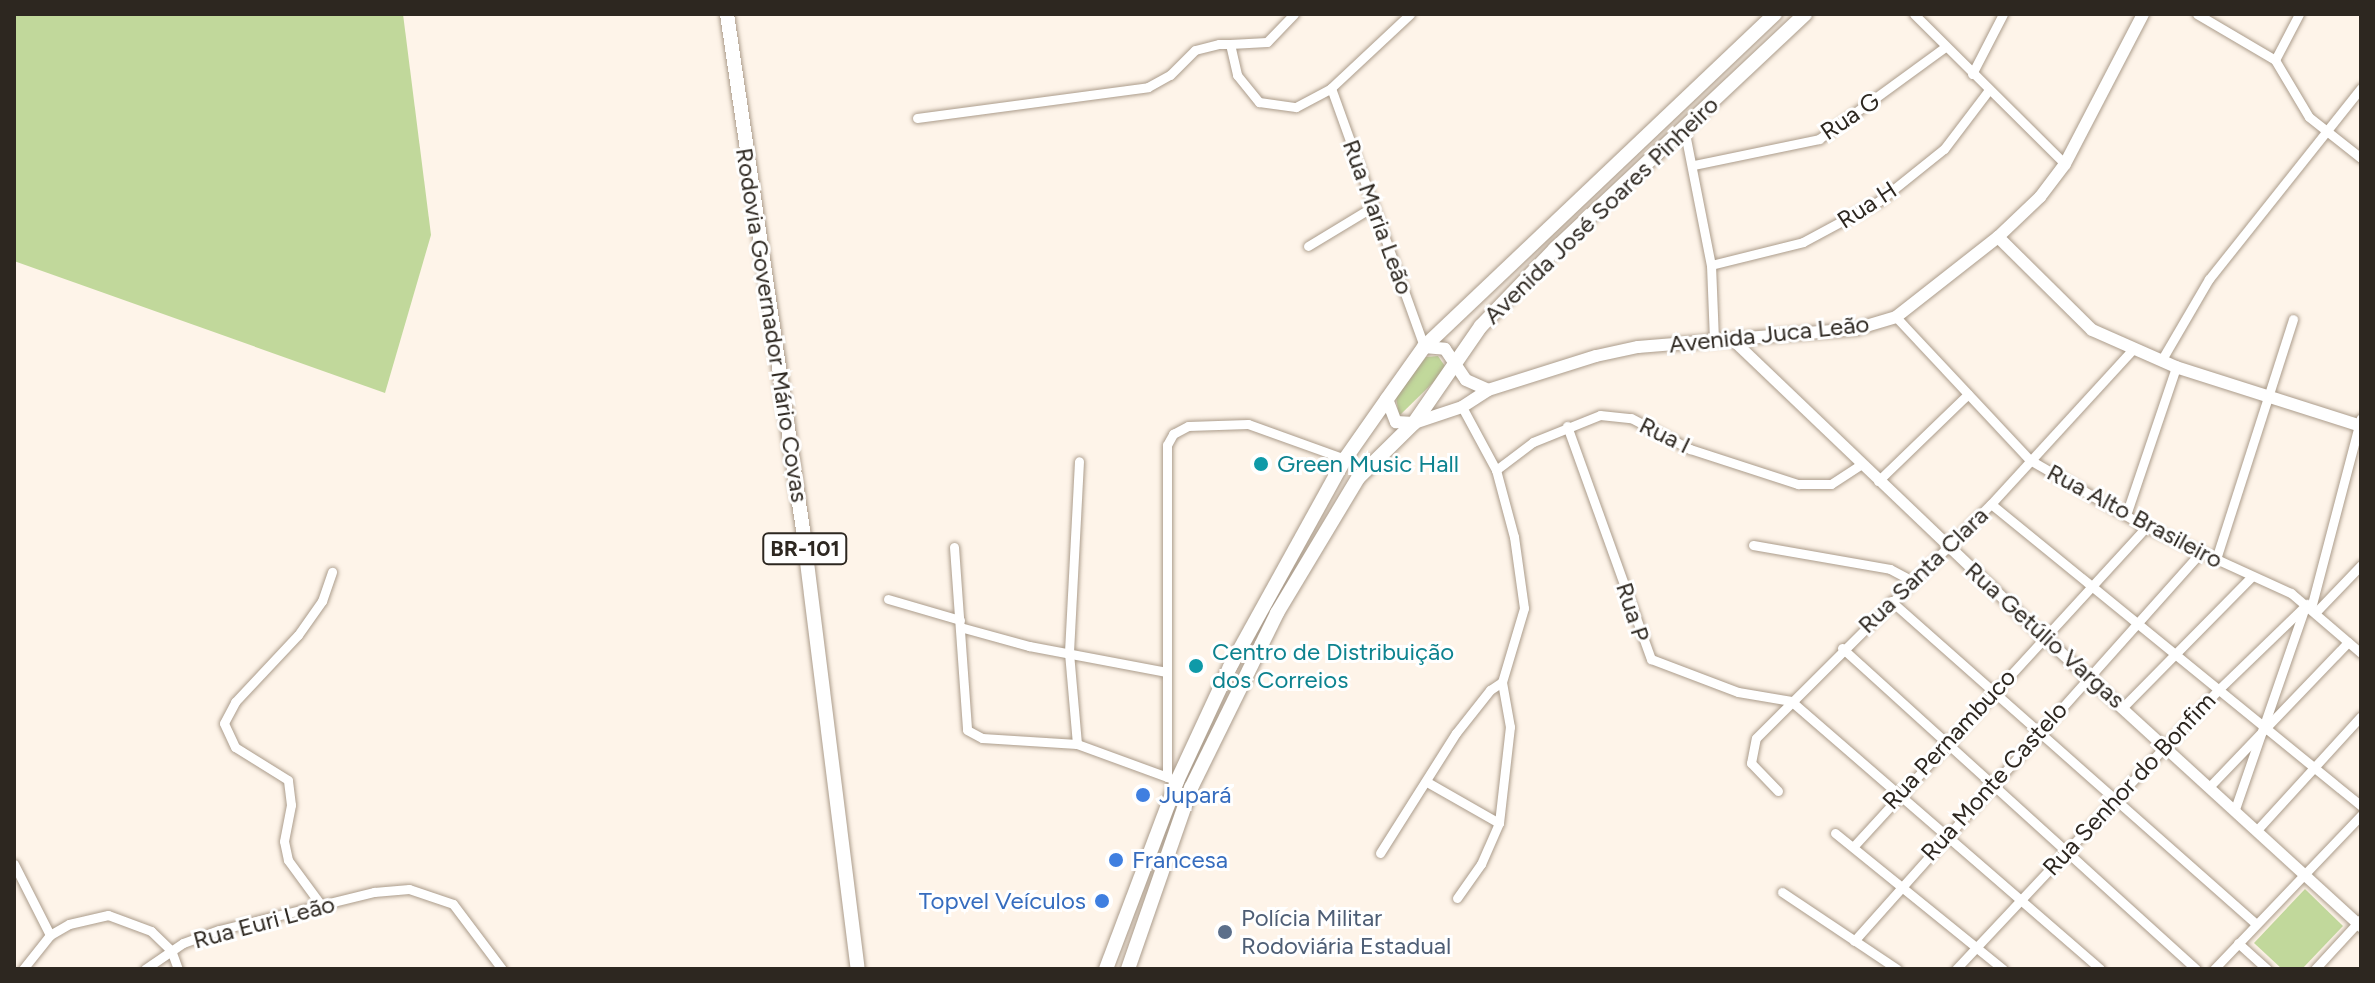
<!DOCTYPE html>
<html>
<head>
<meta charset="utf-8">
<style>
  body { margin:0 }
  #map { position:relative; width:2375px; height:983px; overflow:hidden; background:#fef4e9; font-family:Figtree,sans-serif }
  div>[style] { position:absolute }
  .green>* { inset:0; background:#c1d89b }
  .roads { filter:drop-shadow(0 0 2px #ab9c8b) drop-shadow(0 0 2px #ab9c8b) }
  .minor>* { height:9px; margin:-4.5px; padding:0 4.5px; transform-origin:4.5px; border-radius:4.5px; background:#fff }
  .tertiary>* { height:11px; margin:-5.5px; padding:0 5.5px; transform-origin:5.5px; border-radius:5.5px; background:#fff }
  .secondary>* { height:12px; margin:-6px; padding:0 6px; transform-origin:6px; border-radius:6px; background:#fff }
  .primary>* { height:14px; margin:-7px; padding:0 7px; transform-origin:7px; border-radius:7px; background:#fff }
  .trunk>* { height:14px; margin:-7px; padding:0 7px; transform-origin:7px; border-radius:7px; background:#fff }
  .dots>* { width:22px; height:22px; translate:-50% -50%; box-sizing:border-box; border:4px solid #fff; border-radius:50% }
  span { translate:-50% -50%; white-space:nowrap; text-align:center; line-height:1.15; -webkit-text-stroke:6px #fff; paint-order:stroke }
  .shield-label span { padding:2px 6px; background:#fff; border:2px solid; border-radius:6px; -webkit-text-stroke-width:0 }
  .shield-label { font-size:22px; color:#2d2720; font-weight:700 }
  .street-label { font-size:24px; color:#2d2720 }
  .culture-label { font-size:24px; color:#0d838f }
  .left { translate:0 -50%; text-align:left }
  .shop-label { font-size:24px; color:#366cbe }
  .right { translate:-100% -50%; text-align:right }
  .service-label { font-size:24px; color:#4e5e75 }
  .frame { position:absolute; inset:0; border:16px solid #2d2720; pointer-events:none }
</style>
</head>
<body>
<div id="map">
  <div class="green">
    <i style="clip-path:polygon(14px 14px,403px 14px,431px 235px,385px 393px,14px 261px)"></i>
    <i style="clip-path:polygon(1438px 356px,1447px 369px,1399px 416px,1396px 397px,1426px 357px)"></i>
    <i style="clip-path:polygon(2305px 889px,2343px 926px,2302px 969px,2282px 969px,2254px 943px)"></i>
  </div>
  <div class="roads">
    <div class="minor">
      <i style="left:1914px;top:14px;width:213px;rotate:44.8deg"></i>
      <i style="left:2197px;top:14px;width:91px;rotate:30.5deg"></i>
      <i style="left:2275px;top:60px;width:66px;rotate:59.2deg"></i>
      <i style="left:2309px;top:117px;width:66px;rotate:38.3deg"></i>
      <i style="left:1230px;top:44px;width:37px;rotate:-3deg"></i>
      <i style="left:1267px;top:42px;width:39px;rotate:-46deg"></i>
      <i style="left:2275px;top:60px;width:52px;rotate:-62.4deg"></i>
      <i style="left:1972px;top:74px;width:68px;rotate:-62.7deg"></i>
      <i style="left:1331px;top:88px;width:275px;rotate:70.2deg"></i>
      <i style="left:917px;top:118px;width:233px;rotate:-7.6deg"></i>
      <i style="left:1148px;top:87px;width:25px;rotate:-29deg"></i>
      <i style="left:1170px;top:75px;width:35px;rotate:-45deg"></i>
      <i style="left:1195px;top:50px;width:25px;rotate:-14deg"></i>
      <i style="left:1219px;top:44px;width:11px"></i>
      <i style="left:1230px;top:44px;width:32px;rotate:77deg"></i>
      <i style="left:1237px;top:75px;width:35px;rotate:51deg"></i>
      <i style="left:1259px;top:102px;width:37px;rotate:8deg"></i>
      <i style="left:1296px;top:107px;width:40px;rotate:-28deg"></i>
      <i style="left:1331px;top:88px;width:108px;rotate:-43.1deg"></i>
      <i style="left:1684px;top:128px;width:140px;rotate:78.9deg"></i>
      <i style="left:1711px;top:265px;width:76px;rotate:87.7deg"></i>
      <i style="left:1694px;top:165px;width:128px;rotate:-11.7deg"></i>
      <i style="left:1819px;top:139px;width:156px;rotate:-36.1deg"></i>
      <i style="left:1308px;top:246px;width:77px;rotate:-31.2deg"></i>
      <i style="left:1711px;top:265px;width:95px;rotate:-14deg"></i>
      <i style="left:1803px;top:242px;width:86px;rotate:-28.3deg"></i>
      <i style="left:1879px;top:201px;width:83px;rotate:-38.7deg"></i>
      <i style="left:1944px;top:149px;width:73px;rotate:-52.8deg"></i>
      <i style="left:1896px;top:317px;width:196px;rotate:46.9deg"></i>
      <i style="left:2030px;top:460px;width:134px;rotate:30deg"></i>
      <i style="left:2146px;top:527px;width:159px;rotate:24.5deg"></i>
      <i style="left:2291px;top:593px;width:92px;rotate:40.6deg"></i>
      <i style="left:2161px;top:361px;width:95px;rotate:-59.7deg"></i>
      <i style="left:2209px;top:279px;width:244px;rotate:-51.5deg"></i>
      <i style="left:1462px;top:407px;width:72px;rotate:61.6deg"></i>
      <i style="left:1496px;top:470px;width:46px;rotate:-37.1deg"></i>
      <i style="left:1533px;top:442px;width:72px;rotate:-21.9deg"></i>
      <i style="left:1600px;top:415px;width:31px;rotate:6deg"></i>
      <i style="left:1631px;top:418px;width:67px;rotate:27.7deg"></i>
      <i style="left:1690px;top:449px;width:114px;rotate:18deg"></i>
      <i style="left:1798px;top:484px;width:33px"></i>
      <i style="left:1831px;top:484px;width:37px;rotate:-33deg"></i>
      <i style="left:1567px;top:426px;width:248px;rotate:70.2deg"></i>
      <i style="left:1651px;top:659px;width:93px;rotate:20.8deg"></i>
      <i style="left:1738px;top:692px;width:54px;rotate:9.6deg"></i>
      <i style="left:1791px;top:701px;width:409px;rotate:40.9deg"></i>
      <i style="left:1878px;top:481px;width:125px;rotate:-44deg"></i>
      <i style="left:1991px;top:504px;width:478px;rotate:39.2deg"></i>
      <i style="left:2126px;top:515px;width:156px;rotate:-71.3deg"></i>
      <i style="left:1753px;top:545px;width:139px;rotate:9.9deg"></i>
      <i style="left:1890px;top:569px;width:24px;rotate:28deg"></i>
      <i style="left:954px;top:547px;width:183px;rotate:85.9deg"></i>
      <i style="left:967px;top:730px;width:17px;rotate:28deg"></i>
      <i style="left:982px;top:738px;width:95px;rotate:3.6deg"></i>
      <i style="left:1077px;top:744px;width:99px;rotate:20.1deg"></i>
      <i style="left:2216px;top:559px;width:252px;rotate:-72.2deg"></i>
      <i style="left:888px;top:599px;width:75px;rotate:16.3deg"></i>
      <i style="left:1891px;top:601px;width:487px;rotate:41.5deg"></i>
      <i style="left:2311px;top:608px;width:196px;rotate:-75.3deg"></i>
      <i style="left:2315px;top:613px;width:66px;rotate:-46.2deg"></i>
      <i style="left:960px;top:627px;width:72px;rotate:15.4deg"></i>
      <i style="left:1029px;top:646px;width:140px;rotate:10.7deg"></i>
      <i style="left:1842px;top:648px;width:478px;rotate:42.2deg"></i>
      <i style="left:2123px;top:707px;width:184px;rotate:-45.4deg"></i>
      <i style="left:1077px;top:744px;width:92px;rotate:-95deg"></i>
      <i style="left:1069px;top:652px;width:191px;rotate:-87deg"></i>
      <i style="left:1167px;top:777px;width:332px;rotate:-90deg"></i>
      <i style="left:1167px;top:445px;width:13px;rotate:-61deg"></i>
      <i style="left:1173px;top:434px;width:17px;rotate:-28deg"></i>
      <i style="left:1188px;top:426px;width:60px;rotate:-1.9deg"></i>
      <i style="left:1248px;top:424px;width:103px;rotate:19.8deg"></i>
      <i style="left:1427px;top:782px;width:83px;rotate:29.7deg"></i>
      <i style="left:2211px;top:785px;width:198px;rotate:-46.2deg"></i>
      <i style="left:1778px;top:791px;width:39px;rotate:-134deg"></i>
      <i style="left:1751px;top:763px;width:25px;rotate:-79deg"></i>
      <i style="left:1756px;top:738px;width:332px;rotate:-44.9deg"></i>
      <i style="left:1991px;top:504px;width:209px;rotate:-47.5deg"></i>
      <i style="left:2235px;top:809px;width:214px;rotate:-70.9deg"></i>
      <i style="left:2257px;top:830px;width:154px;rotate:-47.6deg"></i>
      <i style="left:1835px;top:833px;width:216px;rotate:39deg"></i>
      <i style="left:1853px;top:847px;width:434px;rotate:-47.5deg"></i>
      <i style="left:1380px;top:853px;width:142px;rotate:-57.7deg"></i>
      <i style="left:1456px;top:733px;width:55px;rotate:-51.7deg"></i>
      <i style="left:1490px;top:690px;width:14px;rotate:-34deg"></i>
      <i style="left:14px;top:864px;width:80px;rotate:63.1deg"></i>
      <i style="left:1782px;top:892px;width:138px;rotate:33.8deg"></i>
      <i style="left:1457px;top:898px;width:42px;rotate:-54.8deg"></i>
      <i style="left:1481px;top:864px;width:45px;rotate:-66.3deg"></i>
      <i style="left:1499px;top:823px;width:97px;rotate:-83.5deg"></i>
      <i style="left:1510px;top:727px;width:46px;rotate:-100.1deg"></i>
      <i style="left:1502px;top:682px;width:77px;rotate:-73.4deg"></i>
      <i style="left:1524px;top:608px;width:72px;rotate:-98deg"></i>
      <i style="left:1514px;top:537px;width:69px;rotate:-105deg"></i>
      <i style="left:321px;top:905px;width:56px;rotate:-126.3deg"></i>
      <i style="left:288px;top:860px;width:19px;rotate:-102deg"></i>
      <i style="left:284px;top:841px;width:37px;rotate:-79deg"></i>
      <i style="left:291px;top:805px;width:25px;rotate:-97deg"></i>
      <i style="left:288px;top:780px;width:62px;rotate:-148.1deg"></i>
      <i style="left:235px;top:747px;width:26px;rotate:-115deg"></i>
      <i style="left:224px;top:723px;width:24px;rotate:-62deg"></i>
      <i style="left:235px;top:702px;width:92px;rotate:-46.8deg"></i>
      <i style="left:298px;top:635px;width:42px;rotate:-54.8deg"></i>
      <i style="left:322px;top:601px;width:31px;rotate:-71deg"></i>
      <i style="left:1854px;top:941px;width:521px;rotate:-48.27deg"></i>
      <i style="left:2238px;top:943px;width:39px;rotate:42deg"></i>
      <i style="left:23px;top:969px;width:43px;rotate:-51.5deg"></i>
      <i style="left:50px;top:935px;width:22px;rotate:-30deg"></i>
      <i style="left:69px;top:924px;width:40px;rotate:-13deg"></i>
      <i style="left:108px;top:915px;width:46px;rotate:20.4deg"></i>
      <i style="left:151px;top:931px;width:28px;rotate:44deg"></i>
      <i style="left:171px;top:950px;width:20px;rotate:70deg"></i>
      <i style="left:145px;top:969px;width:46px;rotate:-34.4deg"></i>
      <i style="left:183px;top:943px;width:38px;rotate:-20deg"></i>
      <i style="left:219px;top:930px;width:160px;rotate:-13.8deg"></i>
      <i style="left:374px;top:892px;width:35px;rotate:-5deg"></i>
      <i style="left:409px;top:889px;width:46px;rotate:18.8deg"></i>
      <i style="left:453px;top:904px;width:81px;rotate:53deg"></i>
      <i style="left:1956px;top:969px;width:383px;rotate:-46.8deg"></i>
      <i style="left:2218px;top:690px;width:124px;rotate:-44deg"></i>
      <i style="left:2214px;top:969px;width:213px;rotate:-46.3deg"></i>
      <i style="left:2315px;top:969px;width:68px;rotate:-47.4deg"></i>
    </div>
    <div class="tertiary">
      <i style="left:1733px;top:340px;width:430px;rotate:43.7deg"></i>
      <i style="left:2044px;top:637px;width:429px;rotate:42.4deg"></i>
    </div>
    <div class="secondary">
      <i style="left:1998px;top:237px;width:132px;rotate:44.7deg"></i>
      <i style="left:2092px;top:330px;width:92px;rotate:23.8deg"></i>
      <i style="left:2176px;top:367px;width:194px;rotate:17.7deg"></i>
      <i style="left:1424px;top:347px;width:21px;rotate:5deg"></i>
      <i style="left:1445px;top:349px;width:37px;rotate:56deg"></i>
      <i style="left:1466px;top:380px;width:24px;rotate:24deg"></i>
      <i style="left:1387px;top:399px;width:25px;rotate:69deg"></i>
      <i style="left:1396px;top:422px;width:18px;rotate:3deg"></i>
      <i style="left:1414px;top:423px;width:51px;rotate:-18.4deg"></i>
      <i style="left:1462px;top:407px;width:31px;rotate:-33deg"></i>
      <i style="left:1488px;top:390px;width:113px;rotate:-17.5deg"></i>
      <i style="left:1596px;top:356px;width:43px;rotate:-12.1deg"></i>
      <i style="left:1638px;top:347px;width:219px;rotate:-4.7deg"></i>
      <i style="left:1856px;top:329px;width:42px;rotate:-16.7deg"></i>
      <i style="left:1896px;top:317px;width:130px;rotate:-38.1deg"></i>
      <i style="left:1998px;top:237px;width:58px;rotate:-43.6deg"></i>
      <i style="left:2040px;top:197px;width:41px;rotate:-52.9deg"></i>
      <i style="left:2065px;top:164px;width:169px;rotate:-62.5deg"></i>
    </div>
    <div class="primary">
      <i style="left:1106px;top:969px;width:201px;rotate:-69.3deg"></i>
      <i style="left:1177px;top:781px;width:126px;rotate:-65.1deg"></i>
      <i style="left:1230px;top:667px;width:238px;rotate:-61.1deg"></i>
      <i style="left:1345px;top:459px;width:73px;rotate:-55deg"></i>
      <i style="left:1387px;top:399px;width:64px;rotate:-54.6deg"></i>
      <i style="left:1424px;top:347px;width:484px;rotate:-43.5deg"></i>
      <i style="left:1128px;top:969px;width:192px;rotate:-70.8deg"></i>
      <i style="left:1191px;top:788px;width:195px;rotate:-63.8deg"></i>
      <i style="left:1277px;top:613px;width:157px;rotate:-59deg"></i>
      <i style="left:1358px;top:478px;width:78px;rotate:-44.5deg"></i>
      <i style="left:1414px;top:423px;width:118px;rotate:-55.4deg"></i>
      <i style="left:1481px;top:326px;width:107px;rotate:-46.1deg"></i>
      <i style="left:1555px;top:249px;width:343px;rotate:-43.2deg"></i>
    </div>
    <div class="trunk">
      <i style="left:727px;top:14px;width:522px;rotate:81.62deg"></i>
      <i style="left:803px;top:530px;width:442px;rotate:82.9deg"></i>
    </div>
  </div>
  <div class="dots">
    <i style="left:1261px;top:464px;background:#0f9aa8"></i>
    <i style="left:1196px;top:666px;background:#0f9aa8"></i>
    <i style="left:1143px;top:795px;background:#3f7fe0"></i>
    <i style="left:1116px;top:860px;background:#3f7fe0"></i>
    <i style="left:1102px;top:901px;background:#3f7fe0"></i>
    <i style="left:1225px;top:932px;background:#5c6f8a"></i>
  </div>
  <div class="shield-label">
    <span style="left:805px;top:549px">BR-101</span>
  </div>
  <div class="street-label">
    <span style="left:1850px;top:116px;rotate:-34deg">Rua G</span>
    <span style="left:1867px;top:205px;rotate:-33deg">Rua H</span>
    <span style="left:1601px;top:210px;rotate:-44deg">Avenida José Soares Pinheiro</span>
    <span style="left:1378px;top:217px;rotate:70deg">Rua Maria Leão</span>
    <span style="left:772px;top:325px;rotate:81deg">Rodovia Governador Mário Covas</span>
    <span style="left:1769px;top:334px;rotate:-6deg">Avenida Juca Leão</span>
    <span style="left:1665px;top:435px;rotate:26deg">Rua I</span>
    <span style="left:2135px;top:516px;rotate:28deg">Rua Alto Brasileiro</span>
    <span style="left:1923px;top:570px;rotate:-44deg">Rua Santa Clara</span>
    <span style="left:1633px;top:612px;rotate:72deg">Rua P</span>
    <span style="left:2045px;top:635px;rotate:42deg">Rua Getúlio Vargas</span>
    <span style="left:1949px;top:739px;rotate:-47deg">Rua Pernambuco</span>
    <span style="left:1994px;top:781px;rotate:-48deg">Rua Monte Castelo</span>
    <span style="left:2129px;top:784px;rotate:-47deg">Rua Senhor do Bonfim</span>
    <span style="left:264px;top:922px;rotate:-15deg">Rua Euri Leão</span>
  </div>
  <div class="culture-label">
    <span class="left" style="left:1277px;top:464px">Green Music Hall</span>
    <span class="left" style="left:1212px;top:666px">Centro de Distribuição<br>dos Correios</span>
  </div>
  <div class="shop-label">
    <span class="left" style="left:1159px;top:795px">Jupará</span>
    <span class="left" style="left:1132px;top:860px">Francesa</span>
    <span class="right" style="left:1086px;top:901px">Topvel Veículos</span>
  </div>
  <div class="service-label">
    <span class="left" style="left:1241px;top:932px">Polícia Militar<br>Rodoviária Estadual</span>
  </div>
  <div class="frame"></div>
</div>
</body>
</html>
